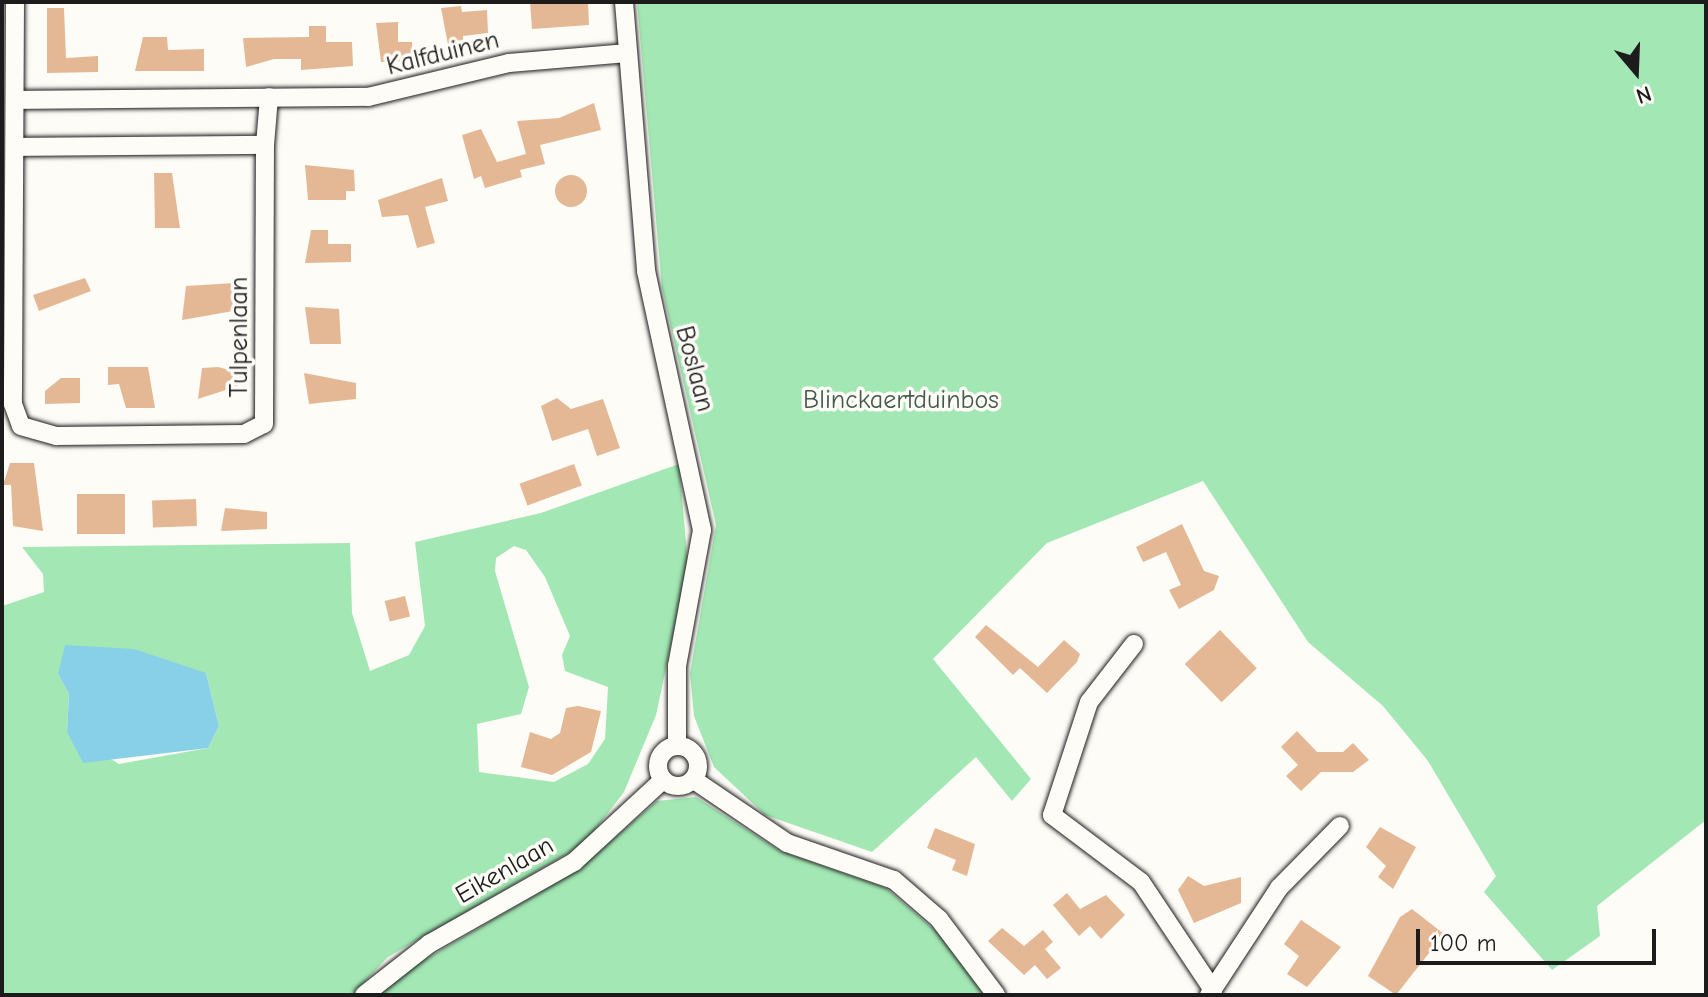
<!DOCTYPE html>
<html>
<head>
<meta charset="utf-8">
<style>
  body { margin:0 }
  #map { position:relative; width:1708px; height:997px; overflow:hidden; background:#fdfcf7; font-family:"Comic Neue",sans-serif }
  div>[style] { position:absolute }
  .green>* { inset:0; background:#a3e8b4 }
  .water>* { inset:0; background:#87d0e8 }
  .building>* { inset:0; background:#e5b895; transform-origin:0 0 }
  .round { border-radius:50% }
  .roads { filter:drop-shadow(0 0 2px #1c1c1c) drop-shadow(0 0 2px #1c1c1c) }
  .street>* { height:18px; margin:-9px; padding:0 9px; transform-origin:9px; border-radius:9px; background:#fdfcf7 }
  .street>.ring { margin:-9px; padding:0; box-sizing:content-box; background:none; border:18px solid #fdfcf7; border-radius:50% }
  span { translate:-50% -50%; white-space:nowrap; text-align:center; line-height:1.15; -webkit-text-stroke:7px #fdfcf7; paint-order:stroke }
  .street-label { font-size:26px; color:#1c1c1c }
  .park-label { font-size:26px; color:#44594a }
  .frame { position:absolute; inset:0; border:4px solid #1c1c1c; pointer-events:none }
  .north { position:absolute; left:1596px; top:32px; width:80px; height:80px; -webkit-text-stroke:6px #fdfcf7; paint-order:stroke; rotate:161deg; font-size:22px; font-weight:700; line-height:32px; text-align:center; color:#1c1c1c }
  .north::after { content:''; display:block; margin:auto; width:28px; height:36px; background:#1c1c1c; clip-path:polygon(50% 0,100% 100%,50% 72%,0 100%) }
  .scale { position:absolute; left:1416px; top:929px; width:240px; height:36px; box-sizing:border-box; border:4px solid #1c1c1c; border-top:0; padding-left:10px; font-size:24px; line-height:28px; white-space:nowrap; color:#1c1c1c; -webkit-text-stroke:6px #fdfcf7; paint-order:stroke }
</style>
</head>
<body>
<div id="map">
  <div class="green">
    <i style="clip-path:polygon(637px 2px,1706px 2px,1706px 820px,1597px 906px,1600px 936px,1552px 970px,1484px 892px,1496px 876px,1428px 761px,1383px 706px,1308px 642px,1203px 481px,1047px 543px,933px 659px,1031px 779px,1012px 801px,976px 757px,872px 852px,765px 815px,714px 767px,694px 716px,690px 673px,716px 525px,662px 288px)"></i>
    <i style="clip-path:polygon(evenodd,679px 464px,688px 565px,656px 715px,624px 792px,584px 844px,388px 957px,352px 995px,2px 995px,2px 606px,44px 592px,43px 574px,22px 547px,350px 543px,352px 613px,370px 671px,409px 655px,425px 626px,415px 542px,541px 513px,679px 464px,514px 546px,526px 550px,545px 577px,570px 636px,562px 655px,565px 671px,608px 687px,605px 739px,588px 764px,554px 782px,479px 772px,477px 724px,521px 714px,529px 687px,495px 571px,496px 558px,514px 546px,679px 464px,206px 673px,219px 726px,208px 748px,119px 764px,67px 732px,69px 694px,58px 674px,206px 673px)"></i>
    <i style="clip-path:polygon(696px 797px,780px 851px,886px 888px,937px 932px,984px 995px,377px 995px,395px 977px,578px 870px,657px 801px)"></i>
  </div>
  <div class="water">
    <i style="clip-path:polygon(65px 645px,134px 649px,206px 673px,219px 726px,208px 748px,83px 763px,67px 732px,69px 694px,58px 674px)"></i>
  </div>
  <div class="building">
    <i style="clip-path:polygon(530px 2px,588px 2px,589px 25px,532px 29px)"></i>
    <i style="clip-path:polygon(461px 6px,462px 12px,487px 10px,488px 33px,463px 36px,464px 48px,449px 50px,441px 8px)"></i>
    <i style="clip-path:polygon(47px 8px,64px 8px,66px 58px,98px 56px,98px 72px,47px 73px)"></i>
    <i style="clip-path:polygon(398px 22px,398px 42px,412px 42px,413px 61px,381px 62px,376px 23px)"></i>
    <i style="clip-path:polygon(309px 26px,326px 26px,326px 42px,352px 42px,353px 66px,301px 70px,301px 59px,274px 59px,246px 67px,243px 38px,309px 37px)"></i>
    <i style="clip-path:polygon(143px 37px,167px 37px,168px 50px,204px 49px,204px 71px,135px 71px)"></i>
    <i style="clip-path:polygon(594px 103px,601px 130px,540px 145px,545px 164px,520px 170px,522px 177px,485px 188px,481px 176px,474px 179px,462px 135px,481px 129px,497px 162px,526px 154px,517px 121px,559px 118px)"></i>
    <i style="clip-path:polygon(305px 165px,354px 170px,355px 191px,346px 191px,346px 200px,308px 200px)"></i>
    <i style="clip-path:polygon(154px 173px,172px 173px,180px 228px,155px 228px)"></i>
    <i class="round" style="left:555px;top:175px;width:32px;height:32px"></i>
    <i style="clip-path:polygon(442px 178px,448px 201px,425px 207px,435px 243px,417px 248px,408px 215px,382px 217px,378px 200px)"></i>
    <i style="clip-path:polygon(311px 230px,328px 230px,328px 244px,351px 244px,351px 262px,305px 263px)"></i>
    <i style="clip-path:polygon(85px 278px,91px 291px,39px 311px,33px 295px)"></i>
    <i style="clip-path:polygon(235px 283px,239px 310px,182px 320px,186px 286px)"></i>
    <i style="clip-path:polygon(305px 307px,339px 309px,341px 344px,310px 344px)"></i>
    <i style="clip-path:polygon(108px 367px,148px 367px,155px 408px,126px 408px,119px 384px,108px 385px)"></i>
    <i style="clip-path:polygon(218px 367px,237px 372px,238px 386px,198px 399px,202px 368px)"></i>
    <i style="clip-path:polygon(304px 373px,356px 383px,356px 399px,309px 404px)"></i>
    <i style="clip-path:polygon(61px 378px,80px 378px,80px 403px,45px 404px,45px 391px)"></i>
    <i style="clip-path:polygon(557px 398px,571px 409px,603px 399px,620px 448px,597px 456px,588px 429px,552px 441px,541px 406px)"></i>
    <i style="clip-path:polygon(10px 463px,34px 463px,43px 531px,13px 526px,11px 485px,3px 485px)"></i>
    <i style="left:574px;top:464px;width:23px;height:58px;rotate:70deg"></i>
    <i style="left:77px;top:494px;width:48px;height:40px"></i>
    <i style="left:196px;top:499px;width:27px;height:44px;rotate:88deg"></i>
    <i style="clip-path:polygon(225px 508px,267px 512px,267px 529px,221px 531px)"></i>
    <i style="clip-path:polygon(1182px 524px,1204px 571px,1219px 576px,1214px 590px,1179px 609px,1169px 590px,1181px 585px,1166px 552px,1143px 562px,1136px 547px)"></i>
    <i style="left:405px;top:596px;width:21px;height:21px;rotate:76deg"></i>
    <i style="clip-path:polygon(986px 625px,1038px 667px,1064px 640px,1080px 654px,1077px 662px,1047px 693px,1020px 668px,1013px 675px,975px 637px)"></i>
    <i style="left:1220px;top:630px;width:53px;height:49px;rotate:46deg"></i>
    <i style="clip-path:polygon(578px 706px,601px 711px,591px 752px,552px 775px,521px 767px,530px 732px,551px 739px,560px 733px,566px 708px)"></i>
    <i style="clip-path:polygon(1297px 731px,1317px 752px,1343px 752px,1353px 743px,1369px 760px,1353px 772px,1321px 772px,1301px 791px,1286px 776px,1298px 765px,1281px 747px)"></i>
    <i style="clip-path:polygon(1380px 827px,1416px 847px,1393px 889px,1378px 877px,1386px 866px,1366px 847px)"></i>
    <i style="clip-path:polygon(935px 828px,975px 844px,967px 876px,952px 870px,956px 860px,927px 848px)"></i>
    <i style="clip-path:polygon(1188px 876px,1204px 886px,1241px 877px,1241px 903px,1194px 923px,1178px 890px)"></i>
    <i style="clip-path:polygon(1067px 893px,1080px 909px,1106px 895px,1125px 915px,1101px 939px,1090px 926px,1079px 936px,1053px 905px)"></i>
    <i style="clip-path:polygon(1412px 909px,1444px 934px,1396px 995px,1368px 976px,1400px 917px)"></i>
    <i style="clip-path:polygon(1301px 920px,1341px 947px,1307px 987px,1287px 974px,1299px 956px,1284px 944px)"></i>
    <i style="clip-path:polygon(1002px 928px,1024px 946px,1043px 930px,1053px 942px,1045px 949px,1061px 968px,1047px 979px,1035px 965px,1024px 975px,988px 941px)"></i>
  </div>
  <div class="roads">
    <div class="street">
      <i style="left:15px;top:2px;width:402px;rotate:90.3deg"></i>
      <i style="left:13px;top:404px;width:23px;rotate:70deg"></i>
      <i style="left:21px;top:426px;width:37px;rotate:16deg"></i>
      <i style="left:57px;top:436px;width:187px;rotate:-0.6deg"></i>
      <i style="left:244px;top:434px;width:22px;rotate:-27deg"></i>
      <i style="left:264px;top:424px;width:279px;rotate:-89.8deg"></i>
      <i style="left:624px;top:2px;width:270px;rotate:85.3deg"></i>
      <i style="left:646px;top:271px;width:265px;rotate:77.8deg"></i>
      <i style="left:702px;top:530px;width:138px;rotate:100.4deg"></i>
      <i style="left:677px;top:666px;width:79px;rotate:90deg"></i>
      <i style="left:16px;top:100px;width:352px;rotate:-0.5deg"></i>
      <i style="left:368px;top:97px;width:145px;rotate:-13.6deg"></i>
      <i style="left:509px;top:63px;width:119px;rotate:-4.8deg"></i>
      <i style="left:16px;top:147px;width:249px;rotate:-0.5deg"></i>
      <i style="left:265px;top:145px;width:48px;rotate:-85.2deg"></i>
      <i style="left:1134px;top:644px;width:73px;rotate:127.8deg"></i>
      <i style="left:1089px;top:702px;width:119px;rotate:108.1deg"></i>
      <i style="left:1052px;top:815px;width:111px;rotate:37deg"></i>
      <i style="left:1141px;top:882px;width:130px;rotate:56.3deg"></i>
      <i class="ring" style="left:658px;top:746px;width:22px;height:22px"></i>
      <i style="left:694px;top:780px;width:112px;rotate:34.1deg"></i>
      <i style="left:787px;top:843px;width:113px;rotate:19.1deg"></i>
      <i style="left:894px;top:880px;width:60px;rotate:40.9deg"></i>
      <i style="left:939px;top:919px;width:95px;rotate:53.1deg"></i>
      <i style="left:364px;top:995px;width:83px;rotate:-38.1deg"></i>
      <i style="left:429px;top:944px;width:167px;rotate:-29.5deg"></i>
      <i style="left:574px;top:862px;width:121px;rotate:-42.7deg"></i>
      <i style="left:1209px;top:995px;width:128px;rotate:-56.8deg"></i>
      <i style="left:1279px;top:888px;width:87px;rotate:-45.5deg"></i>
    </div>
  </div>
  <div class="street-label">
    <span style="left:443px;top:54px;rotate:-14deg">Kalfduinen</span>
    <span style="left:240px;top:337px;rotate:-90deg">Tulpenlaan</span>
    <span style="left:694px;top:369px;rotate:75deg">Boslaan</span>
    <span style="left:505px;top:871px;rotate:-30deg">Eikenlaan</span>
  </div>
  <div class="park-label">
    <span style="left:901px;top:401px">Blinckaertduinbos</span>
  </div>
  <div class="frame"></div>
  <div class="north">N</div>
  <div class="scale">100 m</div>
</div>
</body>
</html>
